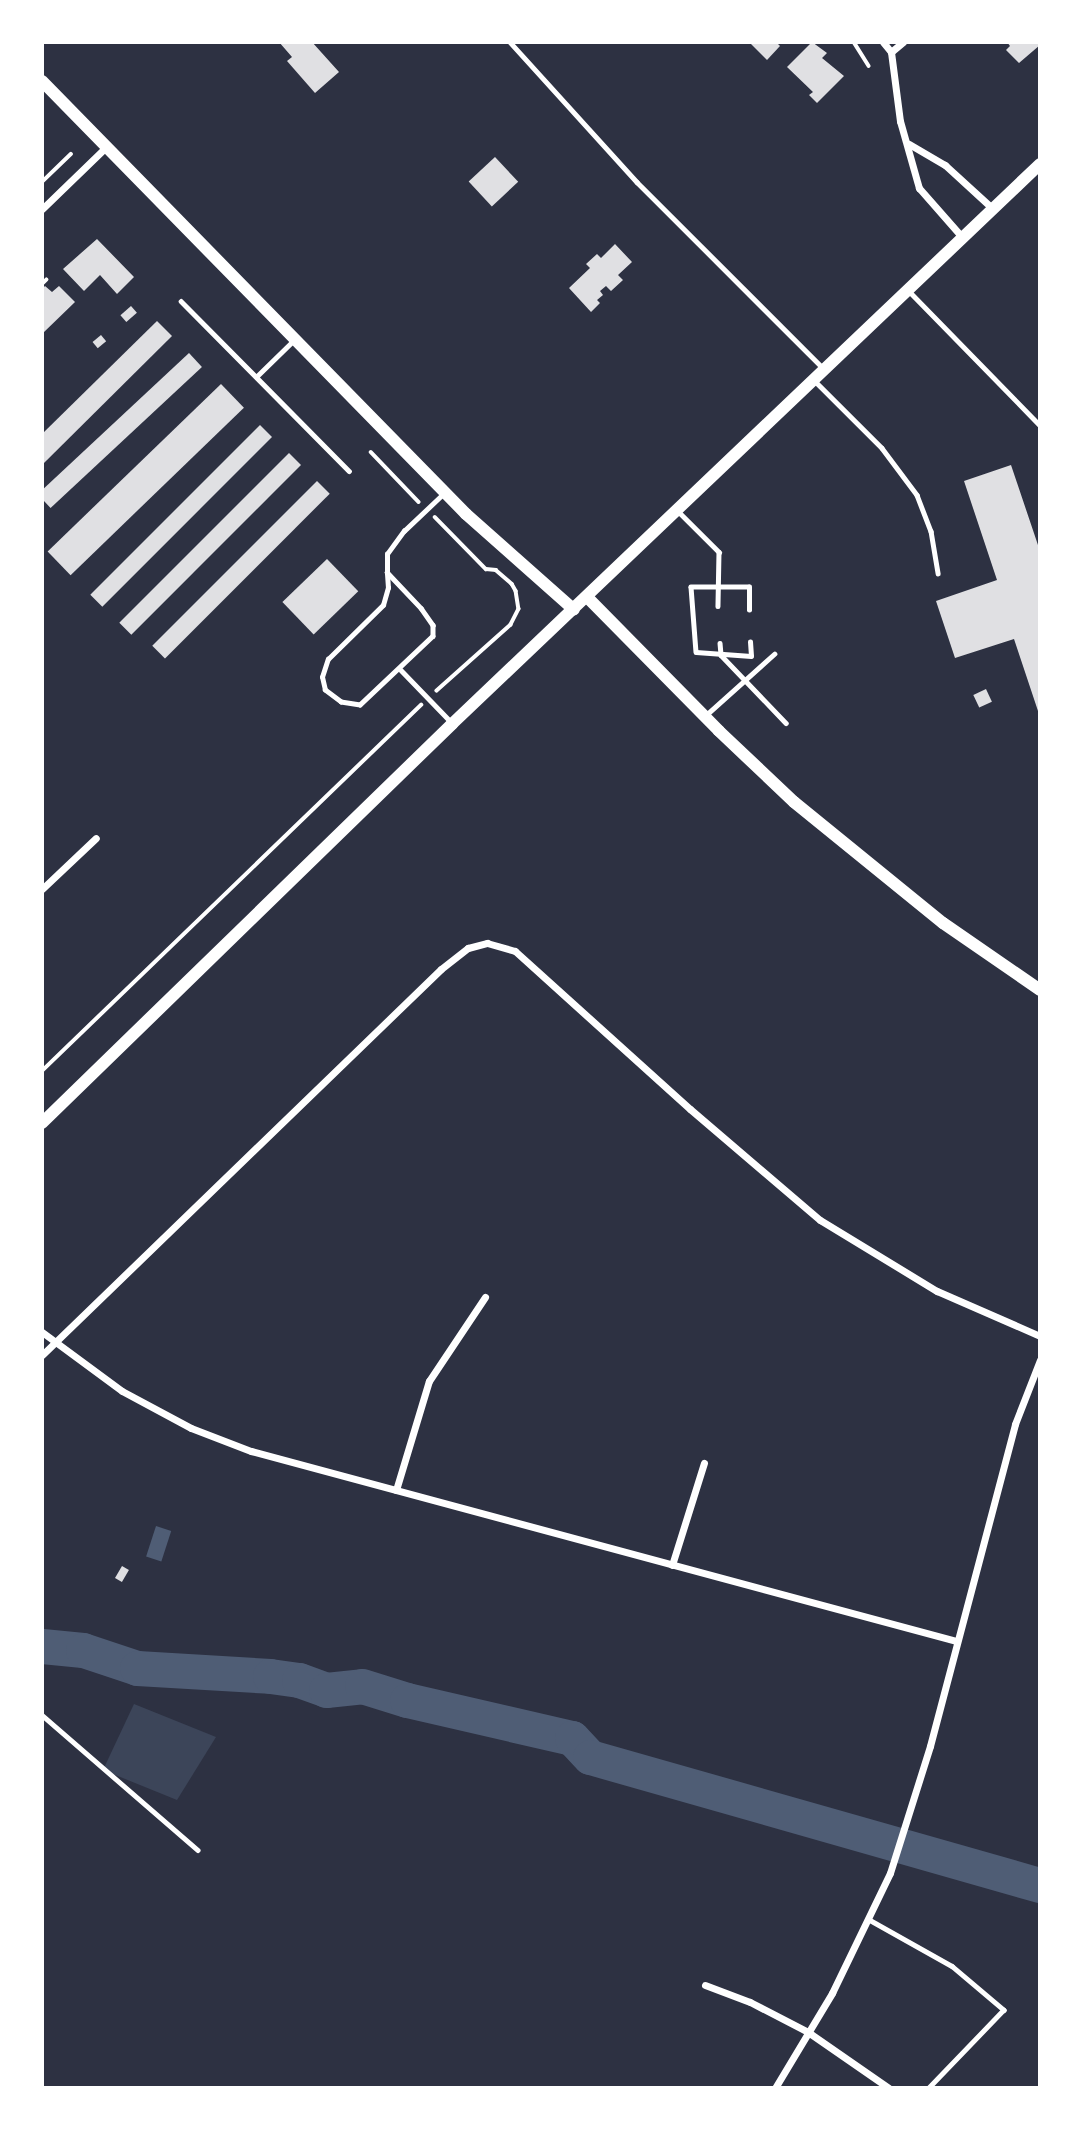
<!DOCTYPE html>
<html>
<head>
<meta charset="utf-8">
<style>
  body { margin:0 }
  #map { position:relative; width:1082px; height:2130px; overflow:hidden; background:#2d3142; font-family:"IBM Plex Serif",serif }
  div>[style] { position:absolute }
  .green>* { inset:0; background:#3c4559 }
  .water>* { inset:0; background:#4f5d75; transform-origin:0 0 }
  .river>* { height:35px; margin:-17.5px; padding:0 17.5px; transform-origin:17.5px; border-radius:17.5px; background:#4f5d75 }
  .building>* { inset:0; background:#e0e0e3; transform-origin:0 0 }
  .path>* { height:3.5px; margin:-1.75px; padding:0 1.75px; transform-origin:1.75px; border-radius:1.75px; background:#fff }
  .service>* { height:4.5px; margin:-2.25px; padding:0 2.25px; transform-origin:2.25px; border-radius:2.25px; background:#fff }
  .minor>* { height:7px; margin:-3.5px; padding:0 3.5px; transform-origin:3.5px; border-radius:3.5px; background:#fff }
  .tertiary>* { height:12px; margin:-6px; padding:0 6px; transform-origin:6px; border-radius:6px; background:#fff }
  span { translate:-50% -50%; white-space:nowrap; text-align:center; line-height:1.15; -webkit-text-stroke:7px #fff; paint-order:stroke }
  .frame { position:absolute; inset:0; border:44px solid #fff; pointer-events:none }
</style>
</head>
<body>
<div id="map">
  <div class="green">
    <i style="clip-path:polygon(134px 1704px,216px 1737px,177px 1800px,103px 1770px)"></i>
  </div>
  <div class="water">
    <i style="left:156px;top:1526px;width:16px;height:32px;rotate:18deg"></i>
  </div>
  <div class="river">
    <i style="left:42px;top:1646px;width:41px;rotate:5.6deg"></i>
    <i style="left:83px;top:1650px;width:57px;rotate:18.4deg"></i>
    <i style="left:137px;top:1668px;width:133px;rotate:3.4deg"></i>
    <i style="left:270px;top:1676px;width:29px;rotate:8deg"></i>
    <i style="left:299px;top:1680px;width:29px;rotate:20deg"></i>
    <i style="left:326px;top:1690px;width:36px;rotate:-6deg"></i>
    <i style="left:362px;top:1686px;width:47px;rotate:17.3deg"></i>
    <i style="left:407px;top:1700px;width:169px;rotate:13deg"></i>
    <i style="left:572px;top:1738px;width:26px;rotate:47deg"></i>
    <i style="left:590px;top:1757px;width:468px;rotate:15.9deg"></i>
  </div>
  <div class="building">
    <i style="clip-path:polygon(279px 42px,312px 42px,339px 72px,315px 93px,287px 61px,292px 57px)"></i>
    <i style="clip-path:polygon(749px 42px,776px 42px,780px 46px,767px 60px)"></i>
    <i style="clip-path:polygon(812px 42px,827px 53px,822px 58px,844px 76px,817px 103px,809px 95px,813px 92px,787px 67px)"></i>
    <i style="clip-path:polygon(1007px 42px,1040px 42px,1040px 45px,1019px 63px,1006px 50px,1010px 46px)"></i>
    <i style="left:495px;top:157px;width:34px;height:36px;rotate:47deg"></i>
    <i style="clip-path:polygon(97px 239px,134px 277px,117px 294px,100px 275px,84px 291px,63px 269px)"></i>
    <i style="clip-path:polygon(615px 244px,632px 262px,618px 275px,623px 280px,611px 291px,606px 286px,600px 291px,603px 295px,597px 300px,600px 303px,591px 312px,569px 288px,590px 268px,586px 264px,597px 254px,601px 258px)"></i>
    <i style="clip-path:polygon(45px 286px,52px 292px,59px 286px,75px 302px,42px 334px,42px 289px)"></i>
    <i style="left:131px;top:306px;width:9px;height:14px;rotate:49deg"></i>
    <i style="clip-path:polygon(157px 321px,172px 336px,42px 465px,42px 434px)"></i>
    <i style="left:101px;top:335px;width:8px;height:11px;rotate:50deg"></i>
    <i style="left:189px;top:353px;width:19px;height:207px;rotate:47deg"></i>
    <i style="left:221px;top:384px;width:33px;height:241px;rotate:46deg"></i>
    <i style="left:260px;top:425px;width:17px;height:240px;rotate:45deg"></i>
    <i style="left:289px;top:453px;width:17px;height:240px;rotate:45deg"></i>
    <i style="clip-path:polygon(1011px 465px,1040px 551px,1040px 717px,1014px 639px,955px 658px,936px 601px,997px 580px,964px 481px)"></i>
    <i style="left:317px;top:481px;width:18px;height:233px;rotate:45deg"></i>
    <i style="left:327px;top:559px;width:45px;height:62px;rotate:46deg"></i>
    <i style="left:986px;top:689px;width:14px;height:14px;rotate:65deg"></i>
    <i style="left:122px;top:1566px;width:8px;height:14px;rotate:30deg"></i>
  </div>
  <div class="path">
    <i style="left:854px;top:42px;width:28px;rotate:58deg"></i>
    <i style="left:42px;top:182px;width:40px;rotate:-44deg"></i>
    <i style="left:42px;top:284px;width:6px;rotate:-45deg"></i>
    <i style="left:371px;top:452px;width:69px;rotate:46.2deg"></i>
    <i style="left:435px;top:517px;width:73px;rotate:45.6deg"></i>
    <i style="left:486px;top:569px;width:10px;rotate:6deg"></i>
    <i style="left:496px;top:570px;width:21px;rotate:41deg"></i>
    <i style="left:512px;top:584px;width:8px;rotate:60deg"></i>
    <i style="left:516px;top:591px;width:18px;rotate:81deg"></i>
    <i style="left:519px;top:609px;width:18px;rotate:117deg"></i>
    <i style="left:511px;top:625px;width:99px;rotate:138.3deg"></i>
    <i style="left:42px;top:1071px;width:527px;rotate:-44deg"></i>
  </div>
  <div class="service">
    <i style="left:510px;top:42px;width:189px;rotate:47.8deg"></i>
    <i style="left:637px;top:182px;width:263px;rotate:45deg"></i>
    <i style="left:910px;top:292px;width:186px;rotate:45.7deg"></i>
    <i style="left:181px;top:301px;width:239px;rotate:45.3deg"></i>
    <i style="left:256px;top:377px;width:52px;rotate:-44.2deg"></i>
    <i style="left:816px;top:382px;width:93px;rotate:45deg"></i>
    <i style="left:882px;top:448px;width:59px;rotate:53.3deg"></i>
    <i style="left:917px;top:495px;width:39px;rotate:69deg"></i>
    <i style="left:931px;top:531px;width:43px;rotate:80.5deg"></i>
    <i style="left:679px;top:512px;width:57px;rotate:45deg"></i>
    <i style="left:719px;top:552px;width:54px;rotate:91.1deg"></i>
    <i style="left:387px;top:572px;width:50px;rotate:46.6deg"></i>
    <i style="left:421px;top:608px;width:21px;rotate:55deg"></i>
    <i style="left:433px;top:625px;width:11px;rotate:90deg"></i>
    <i style="left:433px;top:636px;width:100px;rotate:136.6deg"></i>
    <i style="left:360px;top:705px;width:19px;rotate:-171deg"></i>
    <i style="left:341px;top:702px;width:20px;rotate:-143deg"></i>
    <i style="left:325px;top:690px;width:13px;rotate:-103deg"></i>
    <i style="left:322px;top:677px;width:19px;rotate:-72deg"></i>
    <i style="left:328px;top:659px;width:77px;rotate:-44.5deg"></i>
    <i style="left:383px;top:605px;width:18px;rotate:-74deg"></i>
    <i style="left:388px;top:588px;width:16px;rotate:-94deg"></i>
    <i style="left:387px;top:572px;width:18px;rotate:-90deg"></i>
    <i style="left:387px;top:554px;width:29px;rotate:-54deg"></i>
    <i style="left:404px;top:531px;width:55px;rotate:-43.5deg"></i>
    <i style="left:749px;top:610px;width:23px;rotate:-90deg"></i>
    <i style="left:749px;top:587px;width:58px;rotate:180deg"></i>
    <i style="left:691px;top:587px;width:65px;rotate:85.6deg"></i>
    <i style="left:696px;top:652px;width:55px;rotate:4.2deg"></i>
    <i style="left:751px;top:656px;width:14px;rotate:-94deg"></i>
    <i style="left:720px;top:643px;width:12px;rotate:85deg"></i>
    <i style="left:721px;top:655px;width:94px;rotate:46.3deg"></i>
    <i style="left:401px;top:670px;width:74px;rotate:46.1deg"></i>
    <i style="left:705px;top:716px;width:93px;rotate:-41.9deg"></i>
    <i style="left:42px;top:1715px;width:206px;rotate:40.9deg"></i>
    <i style="left:870px;top:1920px;width:94px;rotate:29.3deg"></i>
    <i style="left:952px;top:1966px;width:68px;rotate:40.2deg"></i>
    <i style="left:1004px;top:2010px;width:108px;rotate:133.9deg"></i>
  </div>
  <div class="minor">
    <i style="left:883px;top:42px;width:13px;rotate:51deg"></i>
    <i style="left:891px;top:52px;width:70px;rotate:82.6deg"></i>
    <i style="left:900px;top:121px;width:70px;rotate:74.2deg"></i>
    <i style="left:919px;top:188px;width:67px;rotate:48.7deg"></i>
    <i style="left:891px;top:52px;width:16px;rotate:-40deg"></i>
    <i style="left:909px;top:144px;width:42px;rotate:30.3deg"></i>
    <i style="left:945px;top:165px;width:65px;rotate:42.5deg"></i>
    <i style="left:42px;top:209px;width:91px;rotate:-44.1deg"></i>
    <i style="left:42px;top:889px;width:74px;rotate:-43.4deg"></i>
    <i style="left:42px;top:1332px;width:99px;rotate:36.4deg"></i>
    <i style="left:122px;top:1391px;width:78px;rotate:28.2deg"></i>
    <i style="left:191px;top:1428px;width:64px;rotate:21deg"></i>
    <i style="left:251px;top:1451px;width:730px;rotate:15.08deg"></i>
    <i style="left:42px;top:1355px;width:555px;rotate:-44.05deg"></i>
    <i style="left:441px;top:969px;width:34px;rotate:-38deg"></i>
    <i style="left:468px;top:948px;width:20px;rotate:-15deg"></i>
    <i style="left:487px;top:943px;width:29px;rotate:16deg"></i>
    <i style="left:515px;top:951px;width:236px;rotate:42.1deg"></i>
    <i style="left:690px;top:1109px;width:171px;rotate:40.5deg"></i>
    <i style="left:820px;top:1220px;width:137px;rotate:31.3deg"></i>
    <i style="left:937px;top:1291px;width:112px;rotate:23.6deg"></i>
    <i style="left:396px;top:1490px;width:114px;rotate:-73.2deg"></i>
    <i style="left:429px;top:1381px;width:101px;rotate:-56.3deg"></i>
    <i style="left:672px;top:1565px;width:107px;rotate:-72.6deg"></i>
    <i style="left:705px;top:1985px;width:48px;rotate:20.7deg"></i>
    <i style="left:750px;top:2002px;width:65px;rotate:27.3deg"></i>
    <i style="left:808px;top:2032px;width:98px;rotate:34.7deg"></i>
    <i style="left:775px;top:2088px;width:111px;rotate:-59deg"></i>
    <i style="left:832px;top:1993px;width:133px;rotate:-64.2deg"></i>
    <i style="left:890px;top:1873px;width:133px;rotate:-72.5deg"></i>
    <i style="left:930px;top:1746px;width:333px;rotate:-75.2deg"></i>
    <i style="left:1015px;top:1424px;width:69px;rotate:-68.7deg"></i>
  </div>
  <div class="tertiary">
    <i style="left:42px;top:81px;width:606px;rotate:45.6deg"></i>
    <i style="left:466px;top:514px;width:144px;rotate:41.6deg"></i>
    <i style="left:587px;top:597px;width:188px;rotate:45.4deg"></i>
    <i style="left:719px;top:731px;width:103px;rotate:43.4deg"></i>
    <i style="left:794px;top:802px;width:192px;rotate:39.1deg"></i>
    <i style="left:943px;top:923px;width:118px;rotate:34.6deg"></i>
    <i style="left:42px;top:1123px;width:572px;rotate:-44.22deg"></i>
    <i style="left:452px;top:724px;width:812px;rotate:-43.6deg"></i>
  </div>
  <div class="frame"></div>
</div>
</body>
</html>
